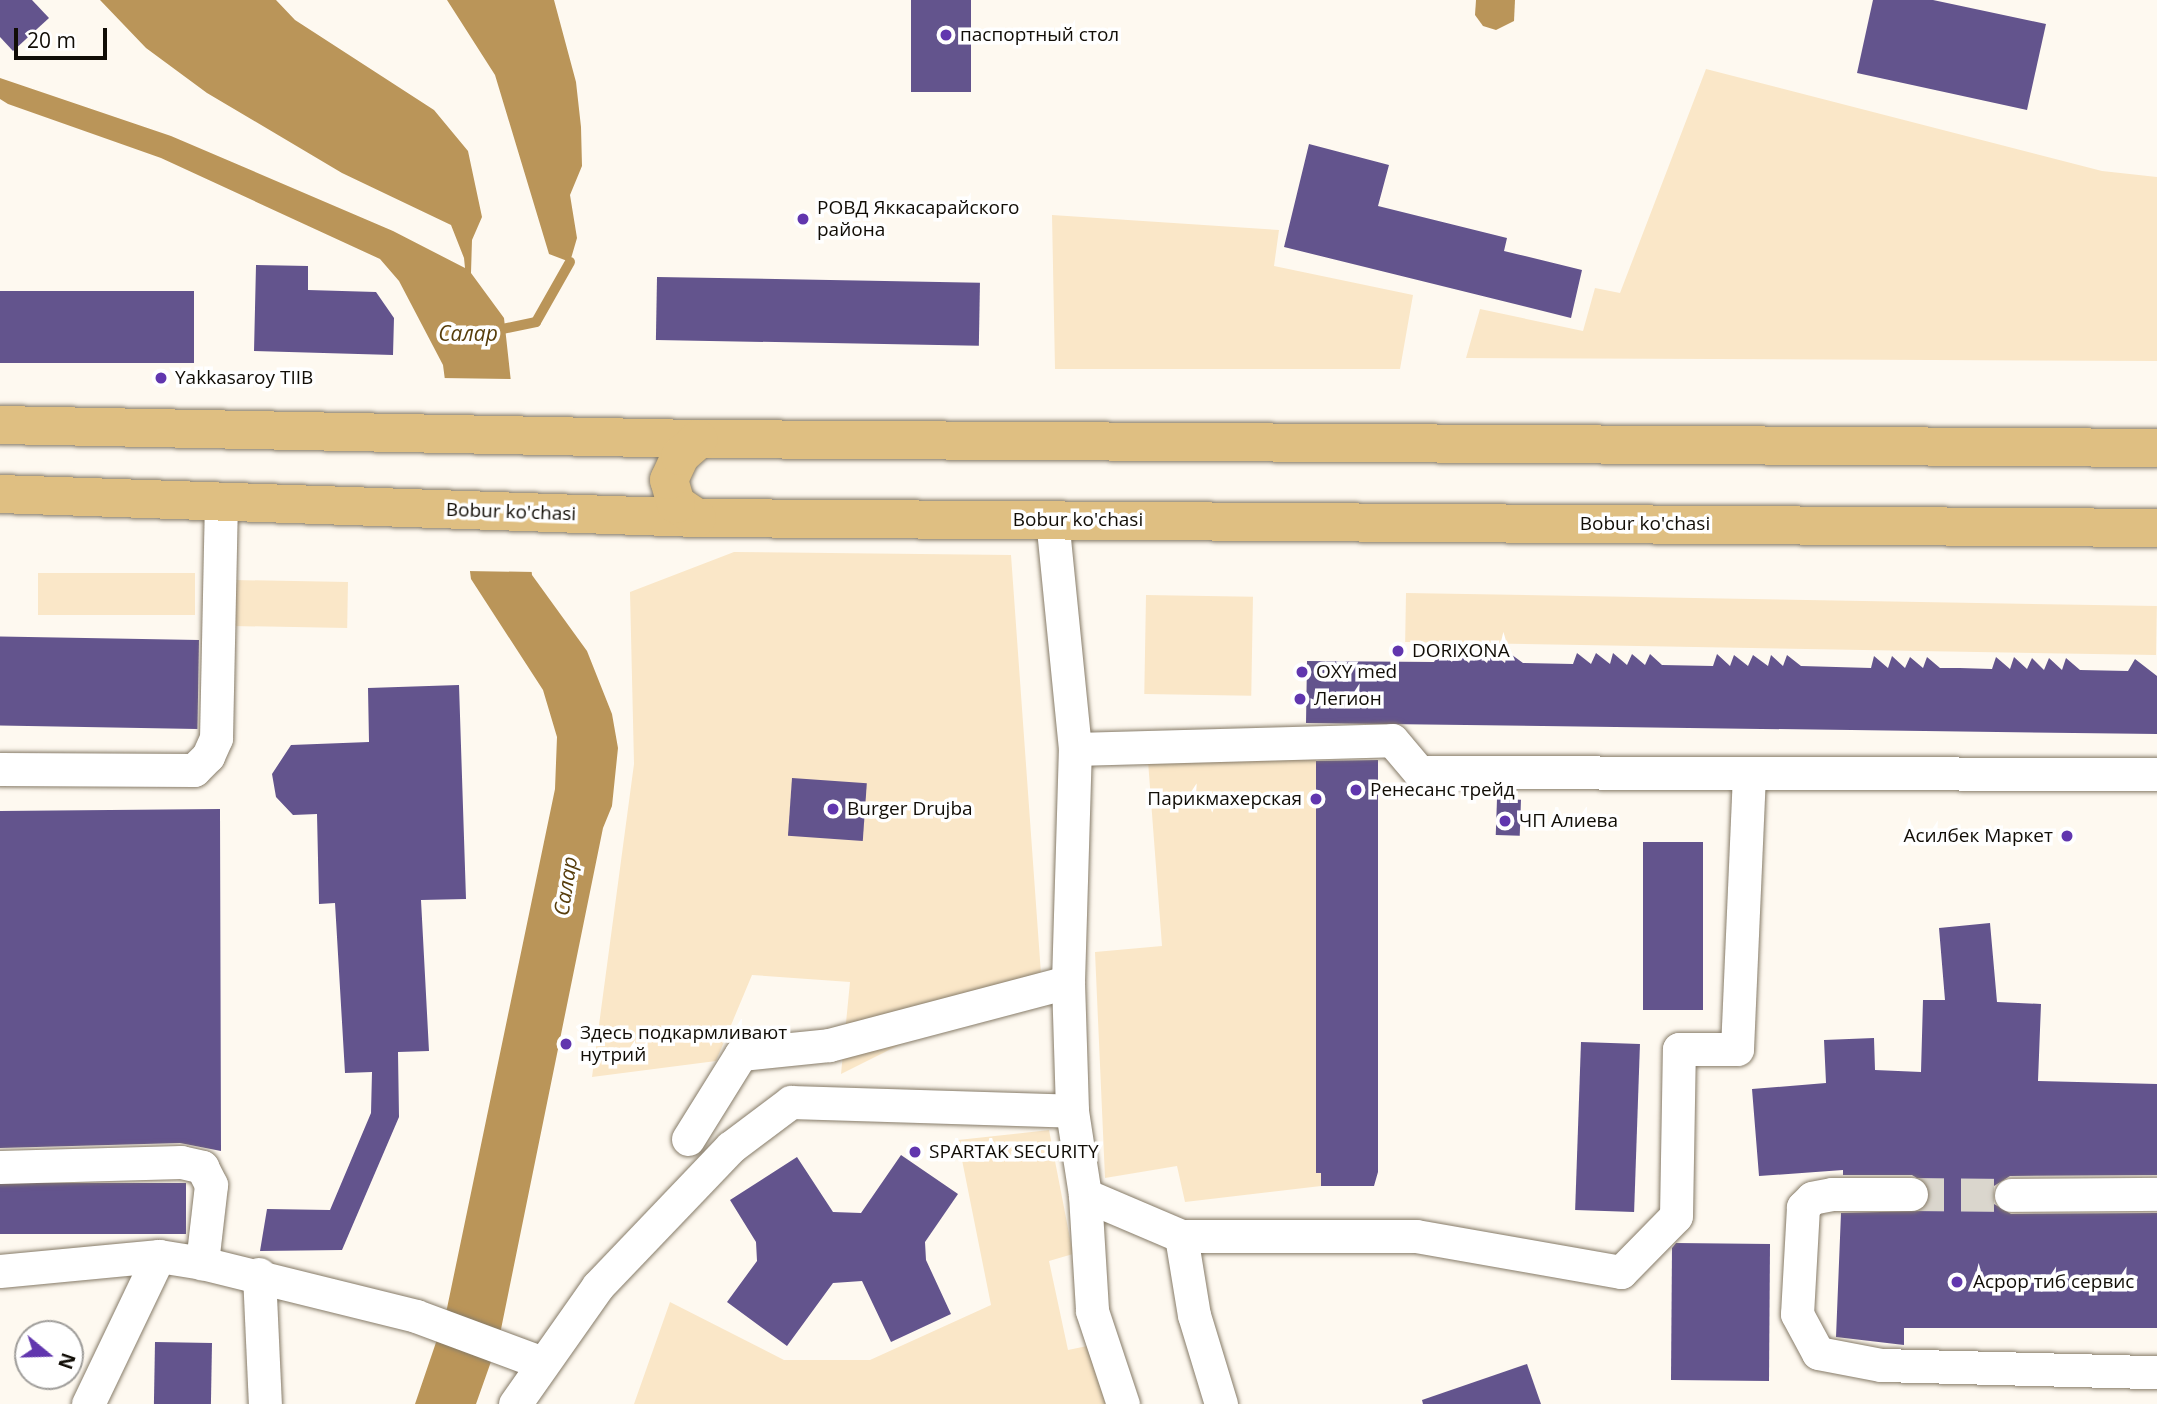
<!DOCTYPE html>
<html>
<head>
<meta charset="utf-8">
<style>
  body { margin:0 }
  #map { position:relative; width:2157px; height:1404px; overflow:hidden; background:#fef9f0; font-family:"Open Sans",sans-serif }
  div>[style] { position:absolute }
  .green>* { inset:0; background:#fae7c8; transform-origin:0 0 }
  .water>* { inset:0; background:#ba9559 }
  .pier>* { inset:0; background:#fef9f0 }
  .stream>* { height:10px; margin:-5px; padding:0 5px; transform-origin:5px; border-radius:5px; background:#ba9559 }
  .building>* { inset:0; background:#63548d; transform-origin:0 0 }
  .minor-tunnel>* { height:33px; margin-top:-16.5px; transform-origin:0; background:repeating-linear-gradient(90deg,#dad6cd 0 33px,transparent 0 50px) }
  .roads { filter:drop-shadow(0 0 2px #867b68) drop-shadow(0 0 2px #867b68) }
  .minor>* { height:33px; margin:-16.5px; padding:0 16.5px; transform-origin:16.5px; border-radius:16.5px; background:#fff }
  .major>* { height:38px; margin:-19px; padding:0 19px; transform-origin:19px; border-radius:19px; background:#dfbf82 }
  .dots>* { width:19px; height:19px; translate:-50% -50%; box-sizing:border-box; border:4px solid #fff; border-radius:50% }
  span { translate:-50% -50%; white-space:nowrap; text-align:center; line-height:1.15; -webkit-text-stroke:7px #fff; paint-order:stroke }
  .poi-label { font-size:19px; color:#110d06 }
  .left { translate:0 -50%; text-align:left }
  .right { translate:-100% -50%; text-align:right }
  .street-label { font-size:19px; color:#110d06 }
  .water-label { font-size:21px; color:#573d0b; font-style:italic }
  .north { position:absolute; left:14px; top:1320px; width:70px; height:70px; box-sizing:border-box; background:#fff; border:2px solid #a09e9b; border-radius:50%; rotate:109deg; font-size:19px; font-weight:700; line-height:28px; text-align:center; color:#110d06 }
  .north::after { content:''; display:block; margin:auto; width:24px; height:32px; background:#6136ae; clip-path:polygon(50% 0,100% 100%,50% 72%,0 100%) }
  .scale { position:absolute; left:14px; top:28px; width:93px; height:32px; box-sizing:border-box; border:4px solid #110d06; border-top:0; padding-left:9px; font-size:21px; line-height:24px; white-space:nowrap; color:#110d06; -webkit-text-stroke:5px #fff; paint-order:stroke }
</style>
</head>
<body>
<div id="map">
  <div class="green">
    <i style="clip-path:polygon(1706px 69px,2102px 171px,2157px 177px,2157px 361px,1466px 358px,1480px 309px,1583px 331px,1595px 288px,1620px 293px)"></i>
    <i style="clip-path:polygon(1052px 215px,1279px 230px,1274px 266px,1413px 295px,1400px 369px,1055px 369px)"></i>
    <i style="clip-path:polygon(734px 552px,1011px 555px,1041px 974px,841px 1074px,850px 982px,752px 975px,716px 1061px,592px 1077px,634px 764px,630px 592px)"></i>
    <i style="left:38px;top:573px;width:157px;height:42px"></i>
    <i style="left:233px;top:580px;width:115px;height:46px;rotate:1deg"></i>
    <i style="left:1406px;top:593px;width:751px;height:49px;rotate:1deg"></i>
    <i style="left:1146px;top:595px;width:107px;height:99px;rotate:1deg"></i>
    <i style="clip-path:polygon(1316px 754px,1316px 1172px,1321px 1173px,1321px 1186px,1185px 1202px,1177px 1166px,1105px 1178px,1095px 952px,1162px 946px,1148px 761px)"></i>
    <i style="clip-path:polygon(1049px 1130px,1073px 1254px,1049px 1261px,1068px 1350px,1092px 1345px,1110px 1404px,634px 1404px,670px 1302px,784px 1360px,870px 1360px,991px 1305px,958px 1140px)"></i>
  </div>
  <div class="water">
    <i style="clip-path:polygon(100px 0,276px 0,295px 20px,434px 110px,468px 151px,482px 217px,472px 240px,471px 273px,504px 318px,532px 575px,587px 651px,612px 714px,618px 748px,612px 806px,603px 828px,499px 1339px,476px 1404px,415px 1404px,446px 1313px,555px 789px,557px 737px,543px 690px,471px 579px,443px 365px,399px 281px,380px 259px,161px 158px,8px 104px,0 99px,0 78px,171px 136px,393px 231px,465px 268px,464px 258px,451px 225px,342px 173px,207px 93px,146px 48px)"></i>
    <i style="clip-path:polygon(447px 0,554px 0,576px 82px,581px 127px,582px 166px,570px 195px,577px 238px,570px 262px,549px 254px,495px 75px)"></i>
    <i style="clip-path:polygon(1476px 0,1515px 0,1514px 21px,1496px 30px,1483px 26px,1475px 15px)"></i>
  </div>
  <div class="pier">
    <i style="clip-path:polygon(441px 378px,517px 379px,535px 572px,466px 571px)"></i>
  </div>
  <div class="stream">
    <i style="left:493px;top:331px;width:44px;rotate:-11.8deg"></i>
    <i style="left:536px;top:322px;width:69px;rotate:-60.5deg"></i>
  </div>
  <div class="building">
    <i style="clip-path:polygon(0 0,32px 0,49px 18px,13px 51px,0 37px)"></i>
    <i style="left:911px;top:0;width:60px;height:92px"></i>
    <i style="clip-path:polygon(1873px 0,1933px 0,2046px 24px,2027px 110px,1857px 73px)"></i>
    <i style="clip-path:polygon(1309px 144px,1389px 165px,1378px 206px,1507px 238px,1504px 251px,1582px 270px,1571px 318px,1284px 247px)"></i>
    <i style="clip-path:polygon(256px 265px,308px 266px,308px 290px,376px 292px,394px 318px,393px 355px,254px 351px)"></i>
    <i style="left:657px;top:277px;width:323px;height:63px;rotate:1deg"></i>
    <i style="left:0;top:291px;width:194px;height:72px"></i>
    <i style="left:199px;top:640px;width:89px;height:199px;rotate:91deg"></i>
    <i style="clip-path:polygon(1440px 651px,1452px 662px,1456px 652px,1469px 663px,1474px 652px,1487px 663px,1491px 652px,1505px 663px,1508px 652px,1523px 663px,1573px 664px,1577px 653px,1591px 664px,1596px 653px,1610px 664px,1613px 653px,1627px 665px,1632px 654px,1645px 665px,1650px 654px,1662px 665px,1713px 666px,1717px 654px,1730px 666px,1734px 655px,1748px 666px,1753px 655px,1768px 666px,1771px 655px,1783px 666px,1787px 655px,1801px 666px,1871px 668px,1874px 656px,1888px 668px,1892px 656px,1905px 668px,1910px 657px,1923px 668px,1927px 657px,1940px 668px,1960px 668px,1992px 669px,1996px 657px,2010px 669px,2014px 657px,2027px 669px,2032px 658px,2044px 670px,2049px 658px,2062px 670px,2066px 658px,2080px 670px,2128px 671px,2135px 659px,2157px 676px,2157px 734px,1306px 723px,1307px 661px,1434px 662px)"></i>
    <i style="clip-path:polygon(459px 685px,466px 899px,421px 900px,429px 1051px,398px 1052px,399px 1117px,342px 1250px,260px 1251px,267px 1209px,330px 1210px,371px 1113px,372px 1072px,345px 1073px,335px 903px,319px 904px,317px 814px,293px 815px,276px 797px,272px 774px,291px 745px,369px 742px,368px 688px)"></i>
    <i style="clip-path:polygon(1378px 760px,1378px 1172px,1374px 1186px,1321px 1186px,1321px 1173px,1316px 1173px,1316px 761px)"></i>
    <i style="left:792px;top:778px;width:75px;height:58px;rotate:4deg"></i>
    <i style="left:1497px;top:799px;width:24px;height:36px;rotate:2deg"></i>
    <i style="clip-path:polygon(220px 809px,221px 1151px,180px 1143px,0 1148px,0 811px)"></i>
    <i style="left:1643px;top:842px;width:60px;height:168px"></i>
    <i style="clip-path:polygon(1990px 923px,1997px 1002px,2041px 1004px,2038px 1081px,2157px 1084px,2157px 1175px,2010px 1176px,1994px 1186px,1994px 1204px,2011px 1214px,2157px 1213px,2157px 1328px,1904px 1328px,1904px 1345px,1836px 1337px,1841px 1213px,1920px 1211px,1928px 1203px,1928px 1185px,1912px 1175px,1843px 1175px,1843px 1170px,1759px 1176px,1752px 1089px,1826px 1083px,1824px 1040px,1874px 1038px,1875px 1070px,1921px 1072px,1923px 1000px,1945px 1000px,1939px 928px)"></i>
    <i style="left:1581px;top:1042px;width:59px;height:168px;rotate:2deg"></i>
    <i style="clip-path:polygon(901px 1155px,958px 1194px,925px 1242px,926px 1260px,951px 1314px,891px 1342px,862px 1281px,833px 1283px,787px 1346px,727px 1302px,757px 1261px,756px 1242px,730px 1200px,797px 1157px,833px 1212px,861px 1213px)"></i>
    <i style="left:186px;top:1183px;width:51px;height:186px;rotate:90deg"></i>
    <i style="clip-path:polygon(1676px 1243px,1770px 1244px,1769px 1381px,1671px 1380px,1672px 1248px)"></i>
    <i style="left:155px;top:1342px;width:57px;height:62px;rotate:1deg"></i>
    <i style="clip-path:polygon(1527px 1364px,1541px 1404px,1423px 1404px,1422px 1400px)"></i>
  </div>
  <div class="minor-tunnel">
    <i style="left:1911px;top:1194px;width:100px;rotate:0.6deg"></i>
  </div>
  <div class="roads">
    <div class="minor">
      <i style="left:1075px;top:749px;width:317px;rotate:-1.6deg"></i>
      <i style="left:1392px;top:740px;width:42px;rotate:49.8deg"></i>
      <i style="left:1419px;top:772px;width:738px;rotate:0.16deg"></i>
      <i style="left:0;top:769px;width:194px;rotate:0.3deg"></i>
      <i style="left:194px;top:770px;width:20px;rotate:-45deg"></i>
      <i style="left:208px;top:756px;width:20px;rotate:-66deg"></i>
      <i style="left:216px;top:738px;width:237px;rotate:-88.8deg"></i>
      <i style="left:1068px;top:982px;width:129px;rotate:88.2deg"></i>
      <i style="left:1072px;top:1111px;width:85px;rotate:81.2deg"></i>
      <i style="left:1085px;top:1195px;width:116px;rotate:86.5deg"></i>
      <i style="left:1092px;top:1311px;width:98px;rotate:71.6deg"></i>
      <i style="left:688px;top:1139px;width:100px;rotate:-58.1deg"></i>
      <i style="left:741px;top:1054px;width:88px;rotate:-5.8deg"></i>
      <i style="left:829px;top:1045px;width:247px;rotate:-14.8deg"></i>
      <i style="left:1068px;top:982px;width:233px;rotate:-88.3deg"></i>
      <i style="left:1075px;top:749px;width:230px;rotate:-95.7deg"></i>
      <i style="left:0;top:1167px;width:181px;rotate:-1.6deg"></i>
      <i style="left:181px;top:1162px;width:22px;rotate:13deg"></i>
      <i style="left:202px;top:1167px;width:20px;rotate:63deg"></i>
      <i style="left:211px;top:1185px;width:79px;rotate:96.6deg"></i>
      <i style="left:1911px;top:1194px;width:79px;rotate:180deg"></i>
      <i style="left:1832px;top:1194px;width:20px;rotate:169deg"></i>
      <i style="left:1812px;top:1198px;width:13px;rotate:135deg"></i>
      <i style="left:1803px;top:1207px;width:107px;rotate:93.2deg"></i>
      <i style="left:1797px;top:1314px;width:44px;rotate:61.7deg"></i>
      <i style="left:1818px;top:1353px;width:64px;rotate:10.8deg"></i>
      <i style="left:1881px;top:1365px;width:276px;rotate:1.5deg"></i>
      <i style="left:1085px;top:1195px;width:104px;rotate:23.1deg"></i>
      <i style="left:1181px;top:1236px;width:235px"></i>
      <i style="left:1416px;top:1236px;width:208px;rotate:10deg"></i>
      <i style="left:1621px;top:1272px;width:78px;rotate:-45.5deg"></i>
      <i style="left:1676px;top:1216px;width:167px;rotate:-89deg"></i>
      <i style="left:1679px;top:1049px;width:58px"></i>
      <i style="left:1737px;top:1049px;width:276px;rotate:-87.5deg"></i>
      <i style="left:2011px;top:1195px;width:146px;rotate:-0.4deg"></i>
      <i style="left:1181px;top:1236px;width:80px;rotate:80.7deg"></i>
      <i style="left:1194px;top:1315px;width:93px;rotate:73.1deg"></i>
      <i style="left:0;top:1271px;width:160px;rotate:-5.4deg"></i>
      <i style="left:159px;top:1256px;width:44px;rotate:9.2deg"></i>
      <i style="left:202px;top:1263px;width:220px;rotate:13.9deg"></i>
      <i style="left:416px;top:1316px;width:132px;rotate:20.4deg"></i>
      <i style="left:259px;top:1274px;width:130px;rotate:87.4deg"></i>
      <i style="left:88px;top:1404px;width:164px;rotate:-64.4deg"></i>
      <i style="left:515px;top:1404px;width:144px;rotate:-54.9deg"></i>
      <i style="left:598px;top:1286px;width:192px;rotate:-46.3deg"></i>
      <i style="left:731px;top:1147px;width:75px;rotate:-36.9deg"></i>
      <i style="left:791px;top:1102px;width:281px;rotate:1.8deg"></i>
    </div>
    <div class="major">
      <i style="left:0;top:425px;width:699px;rotate:1.15deg"></i>
      <i style="left:699px;top:439px;width:1458px;rotate:0.35deg"></i>
      <i style="left:0;top:494px;width:697px;rotate:1.97deg"></i>
      <i style="left:697px;top:518px;width:1460px;rotate:0.39deg"></i>
      <i style="left:697px;top:518px;width:25px;rotate:-146deg"></i>
      <i style="left:676px;top:504px;width:25px;rotate:-106deg"></i>
      <i style="left:669px;top:480px;width:26px;rotate:-65deg"></i>
      <i style="left:680px;top:456px;width:25px;rotate:-42deg"></i>
    </div>
  </div>
  <div class="dots">
    <i style="left:946px;top:35px;background:#6136ae"></i>
    <i style="left:803px;top:219px;background:#6136ae"></i>
    <i style="left:161px;top:378px;background:#6136ae"></i>
    <i style="left:1398px;top:651px;background:#6136ae"></i>
    <i style="left:1302px;top:672px;background:#6136ae"></i>
    <i style="left:1300px;top:699px;background:#6136ae"></i>
    <i style="left:1356px;top:790px;background:#6136ae"></i>
    <i style="left:1316px;top:799px;background:#6136ae"></i>
    <i style="left:833px;top:809px;background:#6136ae"></i>
    <i style="left:1505px;top:821px;background:#6136ae"></i>
    <i style="left:2067px;top:836px;background:#6136ae"></i>
    <i style="left:566px;top:1044px;background:#6136ae"></i>
    <i style="left:915px;top:1152px;background:#6136ae"></i>
    <i style="left:1957px;top:1282px;background:#6136ae"></i>
  </div>
  <div class="poi-label">
    <span class="left" style="left:960px;top:35px">паспортный стол</span>
    <span class="left" style="left:817px;top:219px">РОВД Яккасарайского<br>района</span>
    <span class="left" style="left:175px;top:378px">Yakkasaroy TIIB</span>
    <span class="left" style="left:1412px;top:651px">DORIXONA</span>
    <span class="left" style="left:1316px;top:672px">OXY med</span>
    <span class="left" style="left:1314px;top:699px">Легион</span>
    <span class="left" style="left:1370px;top:790px">Ренесанс трейд</span>
    <span class="right" style="left:1302px;top:799px">Парикмахерская</span>
    <span class="left" style="left:847px;top:809px">Burger Drujba</span>
    <span class="left" style="left:1519px;top:821px">ЧП Алиева</span>
    <span class="right" style="left:2053px;top:836px">Асилбек Маркет</span>
    <span class="left" style="left:580px;top:1044px">Здесь подкармливают<br>нутрий</span>
    <span class="left" style="left:929px;top:1152px">SPARTAK SECURITY</span>
    <span class="left" style="left:1973px;top:1282px">Асрор тиб сервис</span>
  </div>
  <div class="street-label">
    <span style="left:511px;top:512px;rotate:2deg">Bobur ko'chasi</span>
    <span style="left:1078px;top:520px">Bobur ko'chasi</span>
    <span style="left:1645px;top:524px">Bobur ko'chasi</span>
  </div>
  <div class="water-label">
    <span style="left:468px;top:333px">Салар</span>
    <span style="left:565px;top:886px;rotate:-81deg">Салар</span>
  </div>
  <div class="north">N</div>
  <div class="scale">20 m</div>
</div>
</body>
</html>
